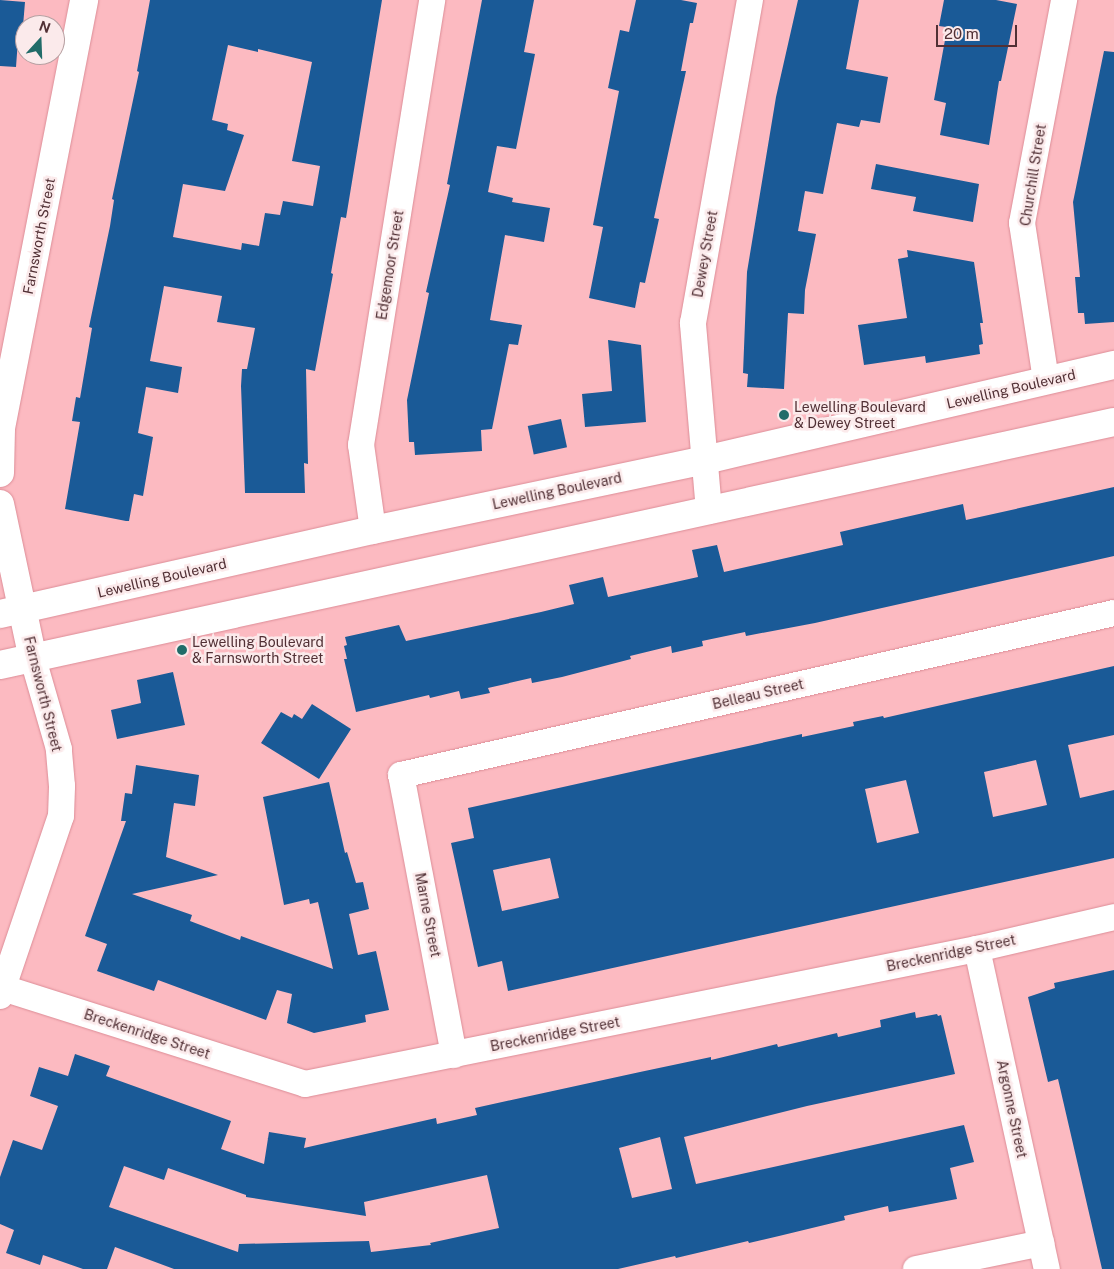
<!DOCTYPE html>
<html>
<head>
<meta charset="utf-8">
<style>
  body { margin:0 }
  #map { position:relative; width:1114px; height:1269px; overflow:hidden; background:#fcbac1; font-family:"Public Sans",sans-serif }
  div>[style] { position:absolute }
  .building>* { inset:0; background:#1a5a97; transform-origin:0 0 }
  .roads { filter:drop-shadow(0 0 1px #dc8d97) drop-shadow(0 0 1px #dc8d97) }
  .street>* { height:26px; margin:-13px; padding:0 13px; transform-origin:13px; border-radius:13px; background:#fff }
  .secondary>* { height:28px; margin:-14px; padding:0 14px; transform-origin:14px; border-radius:14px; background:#fff }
  .dots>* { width:14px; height:14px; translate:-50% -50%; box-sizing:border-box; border:2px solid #fbeaeb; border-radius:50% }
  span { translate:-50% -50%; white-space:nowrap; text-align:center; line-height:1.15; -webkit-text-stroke:5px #fbeaeb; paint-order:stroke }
  .street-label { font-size:14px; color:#513035 }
  .poi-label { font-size:14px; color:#513035 }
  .left { translate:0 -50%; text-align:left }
  .north { position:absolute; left:15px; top:15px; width:50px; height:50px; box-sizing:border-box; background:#fbeaeb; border:1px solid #b7a0a2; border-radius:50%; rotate:20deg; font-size:14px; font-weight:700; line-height:20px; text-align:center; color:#513035 }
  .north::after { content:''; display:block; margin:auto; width:18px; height:22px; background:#216c69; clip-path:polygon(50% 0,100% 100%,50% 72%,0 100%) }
  .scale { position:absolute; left:936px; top:25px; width:81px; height:22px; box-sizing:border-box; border:2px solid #513035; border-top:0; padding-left:6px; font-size:15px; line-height:18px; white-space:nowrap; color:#513035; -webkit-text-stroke:4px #fbeaeb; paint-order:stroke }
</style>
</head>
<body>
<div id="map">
  <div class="building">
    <i style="clip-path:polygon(0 0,25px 2px,23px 26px,19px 26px,16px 67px,0 66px)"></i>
    <i style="clip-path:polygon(evenodd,150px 0,382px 0,346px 218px,341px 217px,331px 273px,333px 274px,315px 371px,306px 369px,308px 464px,304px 463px,305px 493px,245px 493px,241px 386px,242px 369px,247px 369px,255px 328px,217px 322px,222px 296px,164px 286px,150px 361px,182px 367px,178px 393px,146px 387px,138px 433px,153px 437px,143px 496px,134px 494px,129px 521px,126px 521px,65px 509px,80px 422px,72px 421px,76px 397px,80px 398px,92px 328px,89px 327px,110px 226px,114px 200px,112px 199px,139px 72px,137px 71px,150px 0,228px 45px,258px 52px,258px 49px,312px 62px,292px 161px,320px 166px,313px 206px,283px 201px,280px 215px,265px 213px,259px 246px,242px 243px,241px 250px,173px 237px,183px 184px,225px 191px,244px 135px,227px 130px,228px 124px,212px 120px,228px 45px)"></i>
    <i style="clip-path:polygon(482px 0,534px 0,524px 52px,535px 54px,516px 149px,497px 146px,488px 192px,513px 198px,512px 202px,550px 208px,544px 242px,505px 235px,490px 320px,522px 325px,518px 345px,509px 344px,492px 429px,481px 430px,482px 451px,415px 455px,414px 442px,409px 442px,407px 400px,429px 293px,426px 292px,450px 185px,447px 184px)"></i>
    <i style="clip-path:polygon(636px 0,681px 0,697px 3px,693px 23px,690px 23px,681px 71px,686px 71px,654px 218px,659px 219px,645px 283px,640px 282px,635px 308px,589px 298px,603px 227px,593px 225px,619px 91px,608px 88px,620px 30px,629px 32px)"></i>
    <i style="clip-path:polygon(798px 0,859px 0,846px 69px,888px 77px,880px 123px,861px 120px,859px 127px,837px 123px,823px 194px,805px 191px,798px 231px,816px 234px,805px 290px,804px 314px,788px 313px,784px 389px,747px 387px,748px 374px,743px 373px,747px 272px,776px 97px)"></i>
    <i style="clip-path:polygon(944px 0,996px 0,1017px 4px,1001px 81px,999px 81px,989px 145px,940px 135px,946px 103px,934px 100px,945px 40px,946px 27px,939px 26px)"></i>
    <i style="clip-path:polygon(1104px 51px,1114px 52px,1114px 322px,1085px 324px,1084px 313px,1078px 313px,1075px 277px,1080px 277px,1073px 202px)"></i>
    <i style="clip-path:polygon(876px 164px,979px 184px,973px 222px,913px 211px,916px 197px,871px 189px)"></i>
    <i style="clip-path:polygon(907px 250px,974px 262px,983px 323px,980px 323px,983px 344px,979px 345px,980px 354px,926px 363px,925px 356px,864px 365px,858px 325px,907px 318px,898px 259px,908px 257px)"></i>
    <i style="clip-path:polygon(608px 340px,641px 345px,646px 422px,585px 427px,582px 394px,612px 391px)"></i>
    <i style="left:561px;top:419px;width:29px;height:34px;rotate:78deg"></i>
    <i style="clip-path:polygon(1114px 487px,1114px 556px,815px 623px,746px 636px,745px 632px,702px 641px,703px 646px,672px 653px,671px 646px,630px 656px,631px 659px,562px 677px,532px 683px,531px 678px,488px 688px,490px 693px,461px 699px,459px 691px,430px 698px,429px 695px,356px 712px,344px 659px,347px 659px,344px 646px,347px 645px,345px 637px,399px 625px,406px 641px,541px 612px,574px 604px,569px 585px,603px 577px,608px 597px,698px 577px,692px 550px,717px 545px,724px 572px,843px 545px,840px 532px,963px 504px,966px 520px)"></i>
    <i style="clip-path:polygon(evenodd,1114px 666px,1114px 735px,1068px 745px,1080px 798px,1114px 790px,1114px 858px,508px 991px,502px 961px,478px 967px,451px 843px,474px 838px,468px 808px,802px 734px,802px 737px,854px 726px,853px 722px,883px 716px,884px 718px,1114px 666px,1036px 760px,1047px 805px,993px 817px,984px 772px,1036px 760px,1114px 666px,906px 780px,919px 833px,877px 843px,865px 789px,906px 780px,1114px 666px,550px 858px,559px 898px,502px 911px,493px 870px,550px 858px)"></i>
    <i style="clip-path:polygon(173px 672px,185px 725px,117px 739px,111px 710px,141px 703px,137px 680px)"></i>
    <i style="clip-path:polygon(312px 704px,351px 729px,319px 779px,261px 743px,281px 712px,292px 718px,294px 714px,302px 719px)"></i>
    <i style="clip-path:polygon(136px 765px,199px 775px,195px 806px,174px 803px,166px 857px,218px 875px,132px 894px,192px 915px,190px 921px,240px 940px,241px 936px,333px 969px,318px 902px,310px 904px,309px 899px,284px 905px,263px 797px,329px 782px,345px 853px,347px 852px,356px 883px,363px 882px,369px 909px,349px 914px,358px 955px,376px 951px,389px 1010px,365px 1015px,366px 1022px,314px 1033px,287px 1023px,292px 994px,277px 990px,266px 1020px,158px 980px,154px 991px,97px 971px,107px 944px,85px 936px,126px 821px,121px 821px,125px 793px,132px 794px)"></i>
    <i style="clip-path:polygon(1114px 970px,1114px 1269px,1102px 1269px,1058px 1079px,1048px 1082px,1028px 997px,1055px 988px,1054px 983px)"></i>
    <i style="clip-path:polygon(evenodd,915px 1012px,916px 1018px,937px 1014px,938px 1016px,941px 1015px,955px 1074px,807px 1106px,684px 1137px,696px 1184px,964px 1125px,974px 1162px,950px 1168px,957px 1199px,889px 1212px,888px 1206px,844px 1216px,845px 1220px,779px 1236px,749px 1243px,748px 1241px,676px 1258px,675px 1256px,618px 1269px,174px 1269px,115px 1247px,107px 1269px,83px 1269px,43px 1255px,40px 1265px,6px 1253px,14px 1230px,0 1224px,0 1177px,13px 1140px,42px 1150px,58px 1106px,30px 1096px,39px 1067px,68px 1076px,75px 1054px,110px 1066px,106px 1076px,231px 1121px,221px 1149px,264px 1164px,269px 1132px,306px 1138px,304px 1148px,436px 1118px,437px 1124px,477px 1115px,475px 1108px,640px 1072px,711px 1057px,711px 1060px,777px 1044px,778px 1047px,837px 1033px,838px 1037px,881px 1027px,880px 1020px,915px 1012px,660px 1137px,672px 1189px,632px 1198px,619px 1148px,660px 1137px,915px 1012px,124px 1166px,164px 1180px,168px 1168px,246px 1195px,246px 1197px,366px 1216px,364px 1202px,487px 1175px,499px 1228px,430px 1243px,431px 1245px,371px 1252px,369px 1241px,239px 1244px,238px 1252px,109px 1207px,124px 1166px)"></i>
  </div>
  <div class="roads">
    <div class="street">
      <i style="left:1046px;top:380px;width:159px;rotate:-98.7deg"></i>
      <i style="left:1022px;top:223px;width:227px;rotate:-79.3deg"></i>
      <i style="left:709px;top:511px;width:189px;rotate:-94.9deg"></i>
      <i style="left:693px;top:323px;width:328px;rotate:-80deg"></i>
      <i style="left:373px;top:530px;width:86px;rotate:-98deg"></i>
      <i style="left:361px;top:445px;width:451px;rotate:-80.9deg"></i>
      <i style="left:977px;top:949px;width:328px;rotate:77.7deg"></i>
      <i style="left:3px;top:988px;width:317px;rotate:17.6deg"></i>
      <i style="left:305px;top:1084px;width:685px;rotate:-11.36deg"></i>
      <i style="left:977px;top:949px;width:141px;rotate:-13.1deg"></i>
      <i style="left:0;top:996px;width:190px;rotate:-71.3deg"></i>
      <i style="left:61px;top:816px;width:30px;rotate:-88deg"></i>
      <i style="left:62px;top:786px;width:37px;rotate:-95deg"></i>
      <i style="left:59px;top:749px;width:94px;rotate:-106.1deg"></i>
      <i style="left:454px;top:1055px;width:285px;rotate:-100.7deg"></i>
      <i style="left:401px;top:775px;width:731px;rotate:-12.8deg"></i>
      <i style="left:916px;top:1269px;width:128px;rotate:-11.7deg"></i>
    </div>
    <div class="secondary">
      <i style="left:0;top:473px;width:45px;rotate:-88.7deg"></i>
      <i style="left:1px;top:428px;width:436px;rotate:-79deg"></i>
      <i style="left:0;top:504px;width:158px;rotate:78deg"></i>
      <i style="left:0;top:614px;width:382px;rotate:-12.7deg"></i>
      <i style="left:373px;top:530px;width:339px;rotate:-11.9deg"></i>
      <i style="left:705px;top:460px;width:420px;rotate:-13.1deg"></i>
      <i style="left:0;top:665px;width:1140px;rotate:-12.31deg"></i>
    </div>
  </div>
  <div class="dots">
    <i style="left:784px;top:415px;background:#216c69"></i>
    <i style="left:182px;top:650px;background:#216c69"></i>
  </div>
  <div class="street-label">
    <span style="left:1033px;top:175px;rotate:-81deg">Churchill Street</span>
    <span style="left:39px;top:236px;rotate:-79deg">Farnsworth Street</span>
    <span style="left:705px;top:254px;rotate:-80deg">Dewey Street</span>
    <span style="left:390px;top:265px;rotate:-81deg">Edgemoor Street</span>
    <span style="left:1011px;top:389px;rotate:-13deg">Lewelling Boulevard</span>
    <span style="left:557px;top:491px;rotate:-12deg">Lewelling Boulevard</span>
    <span style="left:162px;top:578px;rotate:-13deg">Lewelling Boulevard</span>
    <span style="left:43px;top:694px;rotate:76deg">Farnsworth Street</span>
    <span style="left:758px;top:694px;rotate:-13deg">Belleau Street</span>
    <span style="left:428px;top:915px;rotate:79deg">Marne Street</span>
    <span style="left:951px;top:953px;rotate:-12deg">Breckenridge Street</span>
    <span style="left:147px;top:1034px;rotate:18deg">Breckenridge Street</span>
    <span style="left:555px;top:1034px;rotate:-11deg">Breckenridge Street</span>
    <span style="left:1012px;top:1109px;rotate:78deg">Argonne Street</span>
  </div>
  <div class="poi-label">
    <span class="left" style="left:794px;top:415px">Lewelling Boulevard<br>&amp; Dewey Street</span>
    <span class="left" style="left:192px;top:650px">Lewelling Boulevard<br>&amp; Farnsworth Street</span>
  </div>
  <div class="north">N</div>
  <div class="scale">20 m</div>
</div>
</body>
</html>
